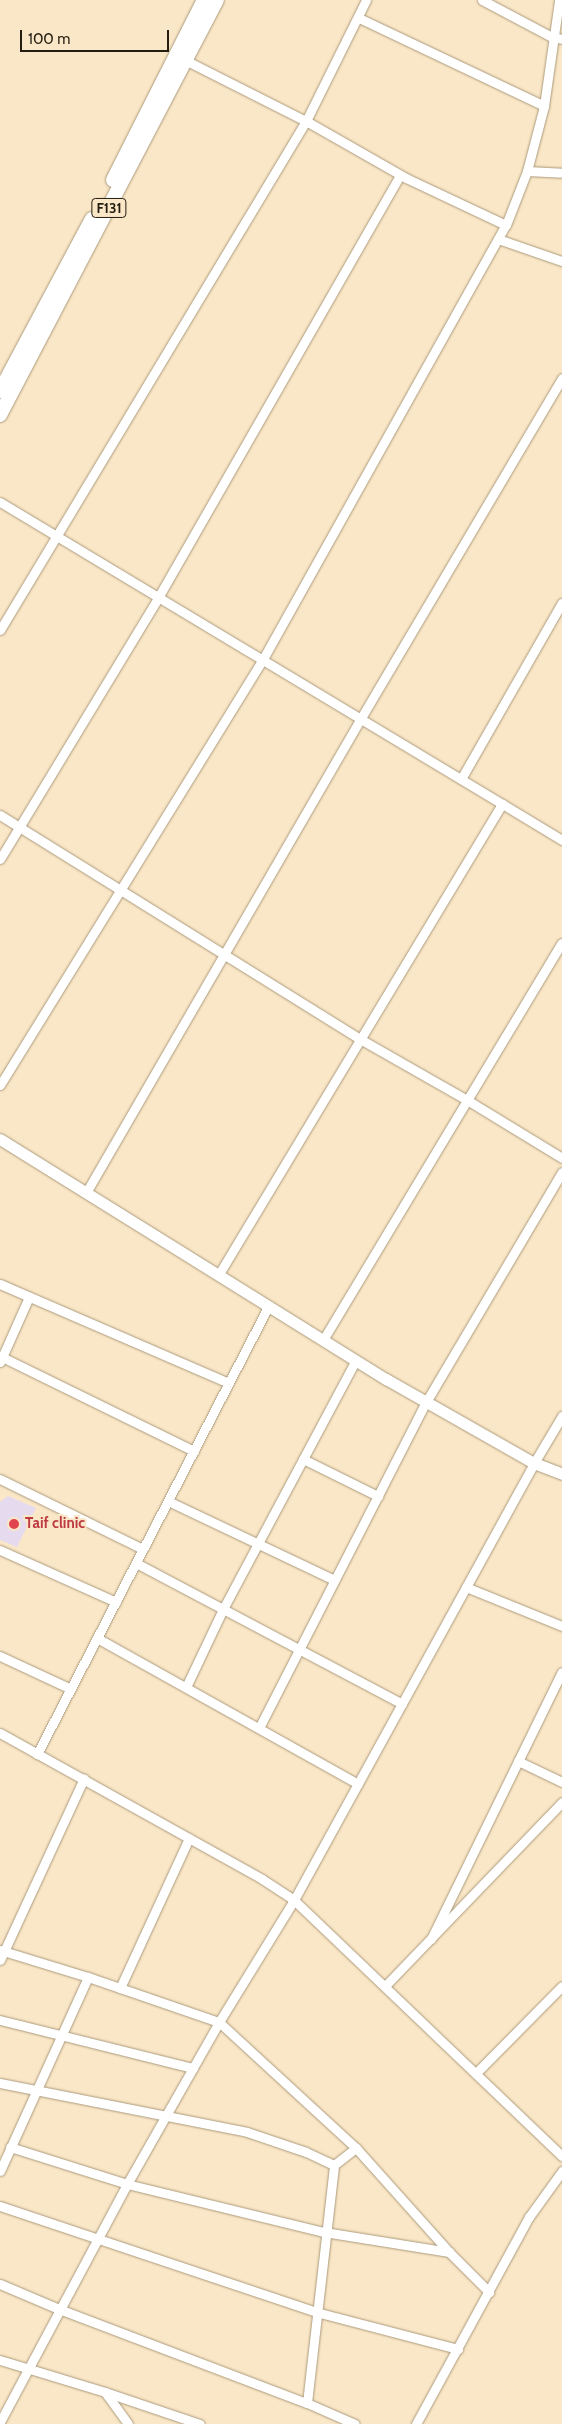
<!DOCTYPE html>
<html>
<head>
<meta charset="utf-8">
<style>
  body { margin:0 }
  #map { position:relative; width:562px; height:2424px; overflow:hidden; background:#fae7c7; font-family:Cabin,sans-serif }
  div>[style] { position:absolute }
  .medical>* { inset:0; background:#e6daef }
  .roads { filter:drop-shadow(0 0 1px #ab9a7c) drop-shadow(0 0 1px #ab9a7c) }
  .minor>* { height:9px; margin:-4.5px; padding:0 4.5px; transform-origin:4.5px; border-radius:4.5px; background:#fff }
  .tertiary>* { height:11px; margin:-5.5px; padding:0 5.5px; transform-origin:5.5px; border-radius:5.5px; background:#fff }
  .primary>* { height:14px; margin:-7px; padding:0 7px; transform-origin:7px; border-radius:7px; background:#fff }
  .dots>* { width:14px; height:14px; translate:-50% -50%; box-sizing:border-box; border:2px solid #fae7c7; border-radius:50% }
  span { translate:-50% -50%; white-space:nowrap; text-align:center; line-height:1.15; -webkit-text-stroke:4px #fae7c7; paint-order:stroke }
  .shield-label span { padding:1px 4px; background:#fae7c7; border:1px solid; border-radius:4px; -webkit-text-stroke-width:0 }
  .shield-label { font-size:14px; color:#241d11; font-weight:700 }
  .health-label { font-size:15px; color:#be3a42; font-weight:700 }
  .left { translate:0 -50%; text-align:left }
  .scale { position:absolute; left:20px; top:30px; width:149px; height:22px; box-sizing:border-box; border:2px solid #241d11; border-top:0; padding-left:6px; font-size:15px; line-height:18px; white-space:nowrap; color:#241d11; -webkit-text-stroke:4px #fae7c7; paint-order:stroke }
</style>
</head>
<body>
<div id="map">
  <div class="medical">
    <i style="clip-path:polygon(8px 1496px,36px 1508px,17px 1547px,0 1540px,0 1502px)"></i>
  </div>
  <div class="roads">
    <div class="minor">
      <i style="left:482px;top:0;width:79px;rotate:27.9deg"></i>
      <i style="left:552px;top:37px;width:10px;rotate:11deg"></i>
      <i style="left:359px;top:18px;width:205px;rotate:25.4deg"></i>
      <i style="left:187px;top:61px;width:133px;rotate:26.8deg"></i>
      <i style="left:306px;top:121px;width:115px;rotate:29.7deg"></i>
      <i style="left:406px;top:178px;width:110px;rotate:25.2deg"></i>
      <i style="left:527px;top:171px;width:35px;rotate:3deg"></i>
      <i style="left:498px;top:239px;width:68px;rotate:19deg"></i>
      <i style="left:0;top:502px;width:656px;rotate:31.02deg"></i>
      <i style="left:0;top:630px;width:594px;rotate:-58.99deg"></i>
      <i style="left:306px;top:121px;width:135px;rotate:-63.6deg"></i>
      <i style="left:461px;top:779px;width:203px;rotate:-60.2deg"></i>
      <i style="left:0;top:815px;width:424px;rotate:31.9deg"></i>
      <i style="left:360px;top:1039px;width:123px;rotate:29.7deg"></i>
      <i style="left:467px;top:1100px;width:111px;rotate:31.4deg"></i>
      <i style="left:0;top:859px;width:307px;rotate:-58.8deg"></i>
      <i style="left:159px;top:596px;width:485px;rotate:-60.2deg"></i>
      <i style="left:0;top:1085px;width:501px;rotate:-58.31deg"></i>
      <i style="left:263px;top:659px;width:497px;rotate:-60.8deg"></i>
      <i style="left:506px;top:225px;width:58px;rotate:-68.7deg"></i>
      <i style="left:527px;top:171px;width:67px;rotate:-75.3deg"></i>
      <i style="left:544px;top:106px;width:107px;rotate:-81.9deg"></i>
      <i style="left:87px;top:1191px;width:547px;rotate:-59.92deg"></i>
      <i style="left:361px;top:718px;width:395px;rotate:-59.4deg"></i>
      <i style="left:219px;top:1274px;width:549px;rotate:-58.95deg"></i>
      <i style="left:0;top:1284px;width:249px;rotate:23.4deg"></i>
      <i style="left:323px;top:1340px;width:463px;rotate:-59deg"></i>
      <i style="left:2px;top:1357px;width:214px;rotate:26.1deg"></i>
      <i style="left:0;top:1362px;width:71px;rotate:-66deg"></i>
      <i style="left:303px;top:1459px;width:84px;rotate:26.3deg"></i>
      <i style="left:0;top:1479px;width:159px;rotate:26.1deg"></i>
      <i style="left:168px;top:1501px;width:184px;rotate:25.4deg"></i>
      <i style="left:0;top:1550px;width:127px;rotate:24.1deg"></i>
      <i style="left:136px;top:1563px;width:301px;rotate:27.9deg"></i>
      <i style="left:466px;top:1587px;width:104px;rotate:22.1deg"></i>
      <i style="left:97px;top:1638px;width:299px;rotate:29.2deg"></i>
      <i style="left:0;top:1656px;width:78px;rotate:24.9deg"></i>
      <i style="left:186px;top:1687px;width:86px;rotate:-64.6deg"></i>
      <i style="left:223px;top:1609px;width:282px;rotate:-61.9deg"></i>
      <i style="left:259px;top:1728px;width:366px;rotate:-62.9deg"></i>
      <i style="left:426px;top:1402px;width:267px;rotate:-59.4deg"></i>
      <i style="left:0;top:1733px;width:300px;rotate:29.1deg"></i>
      <i style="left:262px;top:1879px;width:38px;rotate:33deg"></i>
      <i style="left:294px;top:1900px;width:371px;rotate:43.7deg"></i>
      <i style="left:37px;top:1754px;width:505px;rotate:-62.67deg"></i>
      <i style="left:518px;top:1761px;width:49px;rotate:25.5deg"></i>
      <i style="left:431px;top:1939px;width:297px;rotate:-63.9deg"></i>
      <i style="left:0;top:1950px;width:92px;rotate:17.1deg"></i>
      <i style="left:88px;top:1977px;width:139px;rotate:19deg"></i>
      <i style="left:219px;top:2022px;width:186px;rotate:42.6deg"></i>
      <i style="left:356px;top:2148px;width:140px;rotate:48.2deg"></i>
      <i style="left:449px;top:2252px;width:57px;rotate:45deg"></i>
      <i style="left:0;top:1960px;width:200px;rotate:-65.2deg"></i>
      <i style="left:385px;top:1986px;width:255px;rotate:-46.1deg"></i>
      <i style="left:120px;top:1988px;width:165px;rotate:-65.3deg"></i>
      <i style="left:0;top:2020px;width:199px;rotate:14deg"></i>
      <i style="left:476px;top:2073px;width:122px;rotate:-45.3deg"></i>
      <i style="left:0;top:2083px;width:252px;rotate:11.2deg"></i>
      <i style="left:247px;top:2132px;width:62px;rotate:18.7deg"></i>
      <i style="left:306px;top:2152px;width:31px;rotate:25deg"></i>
      <i style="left:10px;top:2147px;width:123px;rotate:17.5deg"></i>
      <i style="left:127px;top:2184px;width:203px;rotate:13.7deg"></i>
      <i style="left:324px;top:2232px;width:127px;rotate:9.1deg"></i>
      <i style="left:0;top:2171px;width:213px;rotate:-65.6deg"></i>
      <i style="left:0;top:2206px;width:333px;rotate:18.5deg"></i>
      <i style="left:316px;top:2312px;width:147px;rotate:14.6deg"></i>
      <i style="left:0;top:2284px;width:64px;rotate:23deg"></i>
      <i style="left:59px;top:2309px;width:265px;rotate:20.8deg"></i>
      <i style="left:307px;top:2403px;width:52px;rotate:23.6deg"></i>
      <i style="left:0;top:2360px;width:110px;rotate:16.9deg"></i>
      <i style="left:105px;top:2392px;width:100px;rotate:18.6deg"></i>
      <i style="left:105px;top:2392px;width:39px;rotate:54deg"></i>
      <i style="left:307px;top:2403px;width:240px;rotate:-83.5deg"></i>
      <i style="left:334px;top:2165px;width:28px;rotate:-38deg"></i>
      <i style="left:0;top:2422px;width:270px;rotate:-61.9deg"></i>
      <i style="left:127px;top:2184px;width:186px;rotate:-60.4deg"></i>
      <i style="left:219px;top:2022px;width:143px;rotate:-58.4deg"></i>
      <i style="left:294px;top:1900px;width:499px;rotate:-61.2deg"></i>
      <i style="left:534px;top:1463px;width:55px;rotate:-59.2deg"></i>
      <i style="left:416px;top:2424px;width:236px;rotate:-61.4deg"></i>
      <i style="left:529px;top:2217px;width:57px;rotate:-54.3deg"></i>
    </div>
    <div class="tertiary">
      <i style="left:0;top:1139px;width:455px;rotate:31.9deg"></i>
      <i style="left:386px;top:1379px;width:170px;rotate:29.6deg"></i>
      <i style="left:534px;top:1463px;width:30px;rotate:21deg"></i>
    </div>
    <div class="primary">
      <i style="left:113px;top:180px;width:202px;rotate:-63.2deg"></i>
      <i style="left:0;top:391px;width:195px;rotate:-61.9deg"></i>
      <i style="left:0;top:415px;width:468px;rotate:-62.4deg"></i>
    </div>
  </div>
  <div class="dots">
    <i style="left:14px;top:1524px;background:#e0444e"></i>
  </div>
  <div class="shield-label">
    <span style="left:109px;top:208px">F131</span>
  </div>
  <div class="health-label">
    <span class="left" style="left:25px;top:1524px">Taif clinic</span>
  </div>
  <div class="scale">100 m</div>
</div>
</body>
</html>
